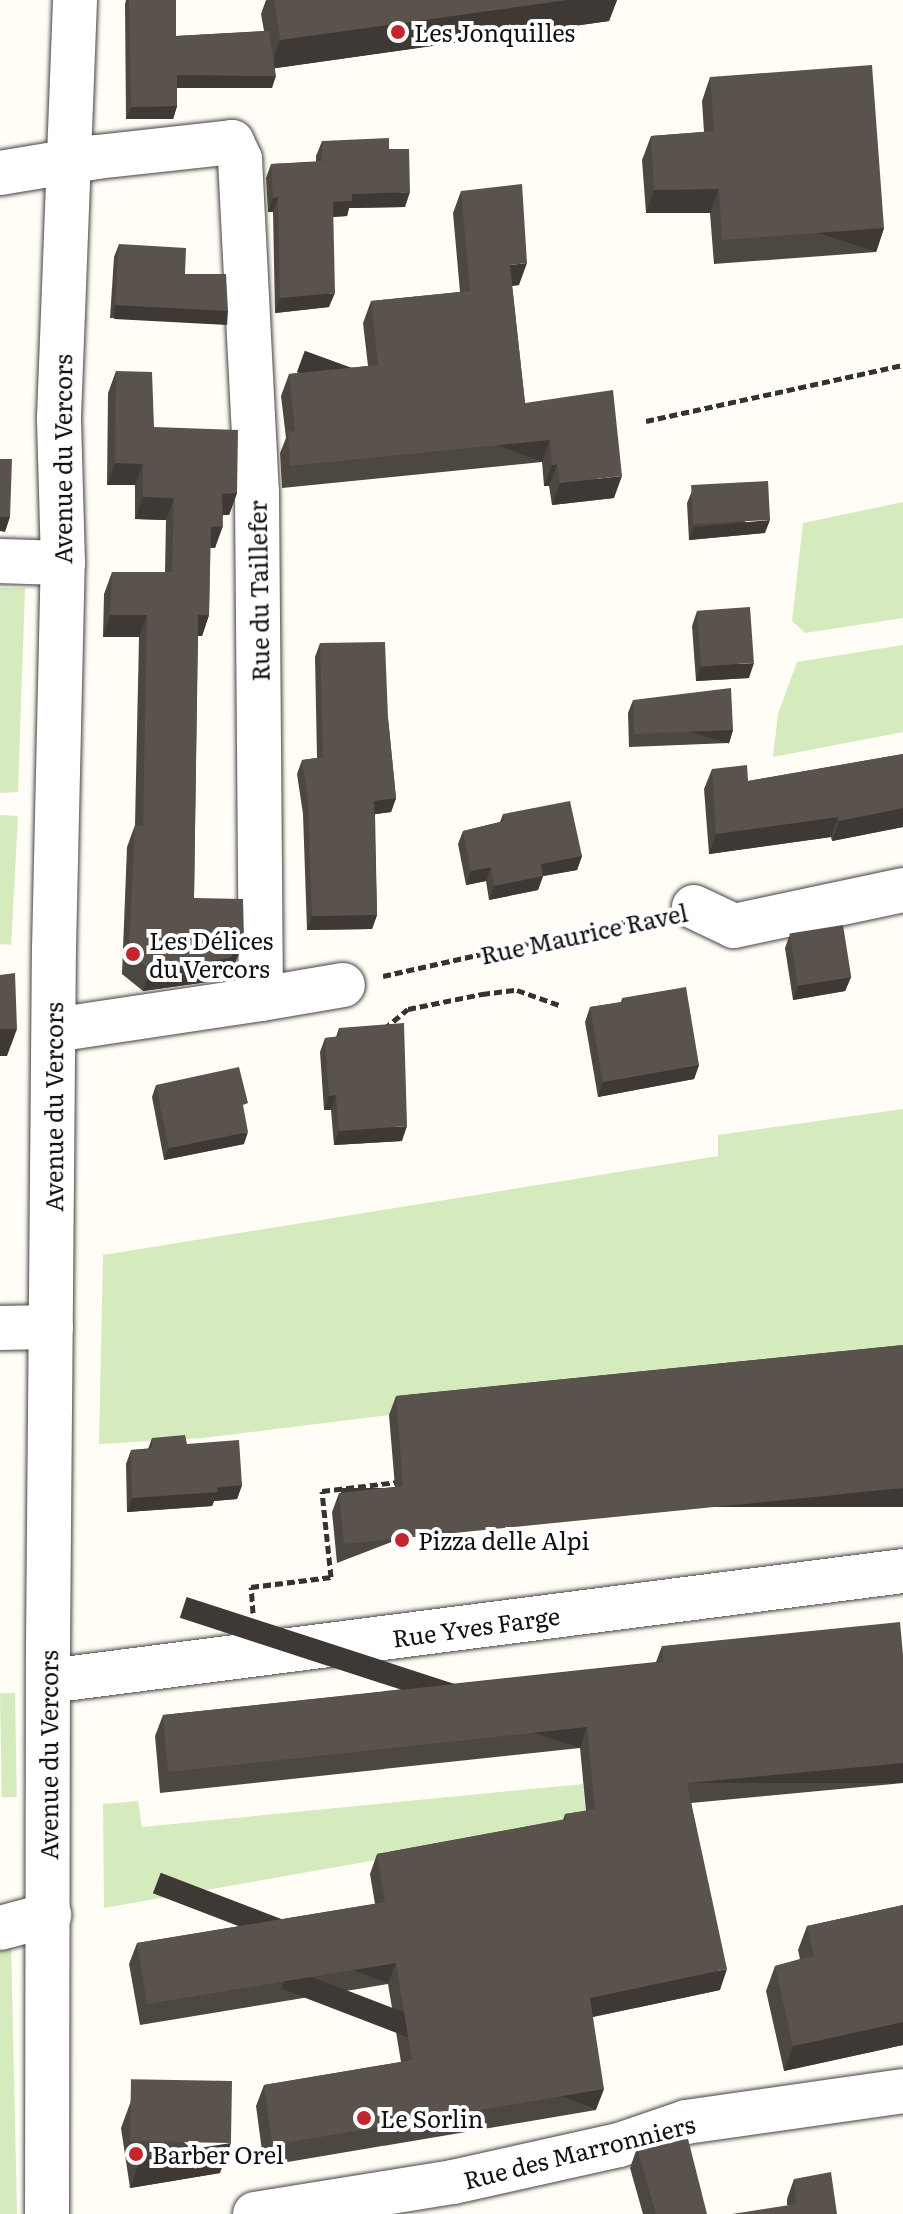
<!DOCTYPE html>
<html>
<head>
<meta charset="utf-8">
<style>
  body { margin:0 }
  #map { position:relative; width:903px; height:2214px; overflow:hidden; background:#fffdf5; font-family:Literata,serif }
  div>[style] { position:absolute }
  .green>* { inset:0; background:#d5ebbd; transform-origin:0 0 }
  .path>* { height:5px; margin-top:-2.5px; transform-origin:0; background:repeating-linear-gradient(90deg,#333 0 8px,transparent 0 12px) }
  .roads { filter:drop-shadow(0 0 2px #444) drop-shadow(0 0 2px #444) }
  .minor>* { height:44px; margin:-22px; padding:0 22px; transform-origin:22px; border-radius:22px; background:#fff }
  .wall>* { inset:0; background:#4d4742 }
  .shaded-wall>* { inset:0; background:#3f3936; transform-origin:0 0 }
  .building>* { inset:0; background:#5a524d; transform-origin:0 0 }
  .dots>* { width:22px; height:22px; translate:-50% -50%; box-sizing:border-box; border:4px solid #fff; border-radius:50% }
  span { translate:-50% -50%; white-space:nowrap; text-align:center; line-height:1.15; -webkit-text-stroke:8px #fff; paint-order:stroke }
  .poi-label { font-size:24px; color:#111 }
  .left { translate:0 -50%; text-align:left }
  .street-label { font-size:24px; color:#111 }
</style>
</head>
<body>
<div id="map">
  <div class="green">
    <i style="clip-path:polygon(903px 502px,903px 618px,805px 633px,792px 621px,803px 523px)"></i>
    <i style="clip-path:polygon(0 588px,25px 588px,18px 792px,0 793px)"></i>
    <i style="clip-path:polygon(903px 645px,903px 732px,773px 757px,778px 714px,797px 662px)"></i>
    <i style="left:0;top:815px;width:18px;height:129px;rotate:3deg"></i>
    <i style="clip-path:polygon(903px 1109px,903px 1364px,389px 1415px,203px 1438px,99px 1444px,103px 1255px,718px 1156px,718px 1135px)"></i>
    <i style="left:15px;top:1693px;width:104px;height:15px;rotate:89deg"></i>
    <i style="clip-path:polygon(583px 1784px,587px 1823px,104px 1908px,103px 1804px,138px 1801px,142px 1827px)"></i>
    <i style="clip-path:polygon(11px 1941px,17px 2214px,0 2214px,0 1943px)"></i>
  </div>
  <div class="path">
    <i style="left:646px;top:421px;width:263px;rotate:-12.3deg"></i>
    <i style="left:383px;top:976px;width:275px;rotate:-12.6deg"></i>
    <i style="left:384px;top:1029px;width:31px;rotate:-40deg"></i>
    <i style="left:408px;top:1009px;width:76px;rotate:-11.5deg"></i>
    <i style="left:482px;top:994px;width:35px;rotate:-7deg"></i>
    <i style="left:517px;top:990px;width:45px;rotate:19.7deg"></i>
    <i style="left:253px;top:1613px;width:26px;rotate:-94deg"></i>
    <i style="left:251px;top:1587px;width:81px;rotate:-7.1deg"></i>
    <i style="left:331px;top:1577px;width:86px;rotate:-96deg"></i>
    <i style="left:322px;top:1491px;width:77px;rotate:-6.8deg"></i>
  </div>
  <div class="roads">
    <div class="minor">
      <i style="left:0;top:173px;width:98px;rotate:-9.4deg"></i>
      <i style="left:97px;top:157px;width:136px;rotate:-6.3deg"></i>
      <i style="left:232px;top:142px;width:19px;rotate:65deg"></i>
      <i style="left:240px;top:159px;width:333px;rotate:87.1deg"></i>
      <i style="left:257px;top:492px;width:507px;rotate:89.55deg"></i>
      <i style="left:261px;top:999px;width:209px;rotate:171.5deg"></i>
      <i style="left:0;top:561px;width:63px;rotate:1.8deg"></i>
      <i style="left:694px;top:907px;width:44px;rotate:25.4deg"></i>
      <i style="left:734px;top:926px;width:173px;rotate:-12deg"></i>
      <i style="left:261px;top:999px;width:83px;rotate:-9.7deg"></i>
      <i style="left:0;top:1328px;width:51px;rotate:-1.1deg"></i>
      <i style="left:49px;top:1681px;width:861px;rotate:-7.34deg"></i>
      <i style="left:0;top:1928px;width:51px;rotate:-14.9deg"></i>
      <i style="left:47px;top:2214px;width:570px;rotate:-89.9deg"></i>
      <i style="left:48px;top:1644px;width:695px;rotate:-89.51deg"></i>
      <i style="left:54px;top:949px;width:386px;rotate:-88.7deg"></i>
      <i style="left:63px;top:563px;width:146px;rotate:-91.6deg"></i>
      <i style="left:59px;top:417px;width:417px;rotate:-87.8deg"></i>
      <i style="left:255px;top:2214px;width:201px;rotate:-9.2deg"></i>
      <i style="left:453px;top:2182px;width:170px;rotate:-12.6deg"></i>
      <i style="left:619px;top:2145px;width:71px;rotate:-18.9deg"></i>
      <i style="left:686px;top:2122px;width:219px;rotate:-8.1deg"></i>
    </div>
  </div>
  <div class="wall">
    <i style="clip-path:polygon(126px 0,176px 0,176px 36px,264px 31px,261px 14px,266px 0,617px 0,609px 21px,275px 68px,272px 88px,177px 88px,177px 106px,173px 119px,126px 119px,125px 4px)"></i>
    <i style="clip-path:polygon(710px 77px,884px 228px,876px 252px,714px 264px,710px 213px,646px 213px,642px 160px,651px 136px,704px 132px,702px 101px)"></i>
    <i style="clip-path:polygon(322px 141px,389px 149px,405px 207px,349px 208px,347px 216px,333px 217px,329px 307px,275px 313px,273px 212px,268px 212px,266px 178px,271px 164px,316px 162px,316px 156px)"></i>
    <i style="clip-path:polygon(461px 191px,519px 285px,512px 286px,525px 403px,614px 498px,552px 505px,549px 486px,544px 486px,542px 462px,282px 488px,280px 453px,286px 438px,281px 396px,289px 374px,368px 366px,363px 323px,371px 301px,460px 292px,453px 213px)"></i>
    <i style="clip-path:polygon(119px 244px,185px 274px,228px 311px,223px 324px,110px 318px,114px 257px)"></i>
    <i style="clip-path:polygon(116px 371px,154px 427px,237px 493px,229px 515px,223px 515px,215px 548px,210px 548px,209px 615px,202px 636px,198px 636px,194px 898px,236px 961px,222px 980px,143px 991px,122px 974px,127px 847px,135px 825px,139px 637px,103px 637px,104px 594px,112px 572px,165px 572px,166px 520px,135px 519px,135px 485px,107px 485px,108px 393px)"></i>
    <i style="clip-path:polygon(692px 491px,765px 533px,689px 540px,687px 503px)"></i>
    <i style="clip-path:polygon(697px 611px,749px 678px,696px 681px,692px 626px)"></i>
    <i style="clip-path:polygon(320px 643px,388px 718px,396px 798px,391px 812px,375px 814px,377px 915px,372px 929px,307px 930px,303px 814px,297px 774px,302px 760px,317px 758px,315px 657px)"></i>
    <i style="clip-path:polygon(633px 700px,733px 730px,729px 743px,629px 747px,628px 713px)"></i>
    <i style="clip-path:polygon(903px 754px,903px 827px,832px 841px,831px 837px,709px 854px,704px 789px,712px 769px,748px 781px)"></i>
    <i style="clip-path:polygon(503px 814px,582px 856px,577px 870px,543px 876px,538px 890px,489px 900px,486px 881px,466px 885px,458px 844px,463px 831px,500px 822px)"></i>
    <i style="clip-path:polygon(790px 934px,851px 977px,845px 991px,793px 1000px,785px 948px)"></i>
    <i style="clip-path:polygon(622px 998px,699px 1065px,694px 1079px,598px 1097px,585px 1022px,590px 1007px,621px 1002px)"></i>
    <i style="clip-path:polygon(339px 1028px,402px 1141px,334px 1145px,331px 1110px,324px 1110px,320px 1052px,325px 1038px,336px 1037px)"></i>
    <i style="clip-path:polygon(156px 1085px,244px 1114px,244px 1144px,164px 1160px,152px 1097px)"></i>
    <i style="clip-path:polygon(903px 1345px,337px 1563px,332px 1512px,339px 1493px,395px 1487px,389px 1415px,396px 1396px)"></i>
    <i style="clip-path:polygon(152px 1438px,187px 1444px,242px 1485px,237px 1499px,214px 1501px,212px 1506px,127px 1512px,126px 1464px,131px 1450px,148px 1449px)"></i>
    <i style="clip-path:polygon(662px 1646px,903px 1655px,903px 1783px,691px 1803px,720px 1990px,593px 2017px,596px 2110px,264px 2166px,256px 2106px,264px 2085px,401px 2062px,388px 1984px,140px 2025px,129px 1964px,137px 1943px,375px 1904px,370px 1874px,377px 1854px,563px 1820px,565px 1814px,586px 1811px,580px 1748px,160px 1793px,155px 1736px,163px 1715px,656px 1662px)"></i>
    <i style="clip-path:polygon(903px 1905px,903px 2045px,784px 2071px,766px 1991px,775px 1966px,800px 1959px,798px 1950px,807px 1926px)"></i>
    <i style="clip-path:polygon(132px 2098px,220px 2173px,130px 2188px,121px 2128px)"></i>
    <i style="clip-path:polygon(637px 2148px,707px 2214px,643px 2214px,630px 2168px)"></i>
    <i style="clip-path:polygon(794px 2179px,837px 2214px,787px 2205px,787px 2199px)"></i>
  </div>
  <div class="shaded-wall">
    <i style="clip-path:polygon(567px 0,617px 0,609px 21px,270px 69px,280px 40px)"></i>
    <i style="clip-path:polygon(177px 75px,276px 76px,272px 88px,172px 88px)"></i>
    <i style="clip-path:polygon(177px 106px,173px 119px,126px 119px,131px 107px)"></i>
    <i style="clip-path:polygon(719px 189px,710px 213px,646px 213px,654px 190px)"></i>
    <i style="clip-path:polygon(410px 192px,405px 207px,349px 208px,347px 216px,328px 217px,333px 202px,352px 194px)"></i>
    <i style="clip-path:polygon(278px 197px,273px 212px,268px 212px,273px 198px)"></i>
    <i style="left:884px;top:228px;width:25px;height:162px;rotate:108deg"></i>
    <i style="clip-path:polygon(527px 263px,519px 285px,502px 287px,510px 265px)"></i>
    <i style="clip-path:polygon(335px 293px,329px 307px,275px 313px,280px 298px)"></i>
    <i style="left:115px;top:305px;width:113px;height:14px;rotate:3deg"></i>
    <i style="left:550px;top:440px;width:23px;height:261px;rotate:110deg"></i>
    <i style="clip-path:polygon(115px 463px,143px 464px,135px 485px,107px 485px)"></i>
    <i style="clip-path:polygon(557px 464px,549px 486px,544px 486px,552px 465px)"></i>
    <i style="clip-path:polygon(622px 476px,614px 498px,552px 505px,560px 483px)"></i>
    <i style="clip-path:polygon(237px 493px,229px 515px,214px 515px,222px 494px)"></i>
    <i style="clip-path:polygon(143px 497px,174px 498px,166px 520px,135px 519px)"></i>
    <i style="clip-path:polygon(0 517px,10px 517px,5px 532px,0 531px)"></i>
    <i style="clip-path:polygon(770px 520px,765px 533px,689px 540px,694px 527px)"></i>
    <i style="clip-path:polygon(223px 526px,215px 548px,203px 548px,211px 527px)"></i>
    <i style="clip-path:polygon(110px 615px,147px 615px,139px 637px,103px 637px)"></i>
    <i style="clip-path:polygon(198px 615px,209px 615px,202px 636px,190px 636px)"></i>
    <i style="clip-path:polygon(754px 663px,749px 678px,696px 681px,701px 666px)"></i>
    <i style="left:733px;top:730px;width:14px;height:99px;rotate:107deg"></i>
    <i style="clip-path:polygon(396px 798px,391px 812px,369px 815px,374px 801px)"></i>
    <i style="clip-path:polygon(903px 808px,903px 827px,832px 841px,839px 821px)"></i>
    <i style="clip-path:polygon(838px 817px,831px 837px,709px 854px,716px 834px)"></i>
    <i style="clip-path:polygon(582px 856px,577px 870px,543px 876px,538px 890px,489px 900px,494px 886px,541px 864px)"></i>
    <i style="clip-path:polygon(491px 867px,486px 881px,466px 885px,471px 871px)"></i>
    <i style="clip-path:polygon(377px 915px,372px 929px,307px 930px,312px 916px)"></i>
    <i style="clip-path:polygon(244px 940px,236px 961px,222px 980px,143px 991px,151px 970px)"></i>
    <i style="clip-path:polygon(851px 977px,845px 991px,793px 1000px,798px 985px)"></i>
    <i style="clip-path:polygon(0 1029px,17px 1029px,7px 1056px,0 1056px)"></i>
    <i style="clip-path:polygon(699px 1065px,694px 1079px,598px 1097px,603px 1082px)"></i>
    <i style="clip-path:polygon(336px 1095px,331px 1110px,324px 1110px,329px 1096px)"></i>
    <i style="clip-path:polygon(407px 1126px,402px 1141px,334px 1145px,339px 1131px)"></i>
    <i style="clip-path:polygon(248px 1132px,244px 1144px,164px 1160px,169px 1148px)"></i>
    <i style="clip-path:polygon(242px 1485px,237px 1499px,214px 1501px,212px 1506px,127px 1512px,132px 1498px)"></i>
    <i style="left:903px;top:1488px;width:19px;height:562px;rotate:90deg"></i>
    <i style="left:587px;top:1727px;width:22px;height:421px;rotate:108deg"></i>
    <i style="left:903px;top:1763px;width:20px;height:217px;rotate:90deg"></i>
    <i style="left:396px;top:1963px;width:22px;height:252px;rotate:111deg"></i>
    <i style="clip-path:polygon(727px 1969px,720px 1990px,582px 2019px,590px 1998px)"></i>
    <i style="clip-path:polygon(903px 2022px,903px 2045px,784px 2071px,793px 2046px)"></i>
    <i style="left:604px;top:2089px;width:22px;height:337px;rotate:111deg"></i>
    <i style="clip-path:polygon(231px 2143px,220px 2173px,130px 2188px,141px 2157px)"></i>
  </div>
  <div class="building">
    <i style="clip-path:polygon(129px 0,176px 0,176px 36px,269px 31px,276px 76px,177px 75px,177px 106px,131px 107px)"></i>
    <i style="clip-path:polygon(274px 0,567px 0,280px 40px)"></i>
    <i style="clip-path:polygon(872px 65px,884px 228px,722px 240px,719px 189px,654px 190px,651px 136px,714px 131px,710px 77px)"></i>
    <i style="clip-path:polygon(389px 138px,389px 149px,409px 149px,410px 192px,352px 194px,352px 201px,333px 202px,335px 293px,280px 298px,278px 197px,273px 198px,271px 164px,322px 161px,322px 141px)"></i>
    <i style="clip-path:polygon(522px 184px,527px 263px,510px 265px,525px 403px,613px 390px,622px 476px,560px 483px,557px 464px,552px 465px,550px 440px,290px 466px,288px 431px,295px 432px,289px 374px,378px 365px,371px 301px,470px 291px,461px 191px)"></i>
    <i style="clip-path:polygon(119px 244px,186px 248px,185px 274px,226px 274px,228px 311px,115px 305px)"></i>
    <i style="clip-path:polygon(116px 371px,152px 372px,154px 427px,238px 430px,237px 493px,222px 494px,223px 526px,211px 527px,209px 615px,198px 615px,194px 898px,243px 899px,244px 940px,230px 958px,151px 970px,129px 952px,135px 825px,143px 826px,147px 615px,110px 615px,112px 572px,172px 572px,174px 498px,143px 497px,143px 464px,115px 463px)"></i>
    <i style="clip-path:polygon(0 459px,12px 459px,10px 517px,0 517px)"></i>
    <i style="left:768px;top:481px;width:39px;height:77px;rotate:87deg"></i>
    <i style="left:750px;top:607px;width:56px;height:53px;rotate:86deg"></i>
    <i style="clip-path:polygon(385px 642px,388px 718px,396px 798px,374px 801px,377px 915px,312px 916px,308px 800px,302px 760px,323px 757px,320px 643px)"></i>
    <i style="clip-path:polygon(731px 688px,733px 730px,634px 734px,633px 700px)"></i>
    <i style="clip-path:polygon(903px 754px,903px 808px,839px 821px,838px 817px,716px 834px,712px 769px,747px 765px,748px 781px)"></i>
    <i style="clip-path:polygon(570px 801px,582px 856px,541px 864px,543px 876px,494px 886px,491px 867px,471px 871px,463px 831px,504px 821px,503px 814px)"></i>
    <i style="left:843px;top:925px;width:53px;height:54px;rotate:81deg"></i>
    <i style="clip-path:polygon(15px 973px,17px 1029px,0 1029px,0 975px)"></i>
    <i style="clip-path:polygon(686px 987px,699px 1065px,603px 1082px,590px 1007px,623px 1002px,622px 998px)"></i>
    <i style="clip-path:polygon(404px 1023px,407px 1126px,339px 1131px,336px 1095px,329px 1096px,325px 1038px,340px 1036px,339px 1028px)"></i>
    <i style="clip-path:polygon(239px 1067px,248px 1103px,243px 1105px,248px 1132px,169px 1148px,156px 1085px)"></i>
    <i style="clip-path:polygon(903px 1345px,903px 1488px,344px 1544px,339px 1493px,403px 1486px,396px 1396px)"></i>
    <i style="clip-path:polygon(185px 1435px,187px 1444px,239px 1440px,242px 1485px,217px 1487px,218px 1492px,132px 1498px,131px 1450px,152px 1448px,152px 1438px)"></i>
    <i style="clip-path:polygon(900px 1622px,903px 1655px,903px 1763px,687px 1783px,727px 1969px,590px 1998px,604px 2089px,272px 2145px,264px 2085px,412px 2060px,396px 1963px,147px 2004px,137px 1943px,385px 1902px,377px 1854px,566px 1819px,565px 1814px,595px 1809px,587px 1727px,168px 1772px,163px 1715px,663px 1662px,662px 1646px)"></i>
    <i style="clip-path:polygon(903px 1905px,903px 2022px,793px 2046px,775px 1966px,814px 1956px,807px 1926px)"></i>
    <i style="left:232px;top:2081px;width:62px;height:101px;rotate:91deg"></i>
    <i style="clip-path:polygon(686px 2131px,707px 2214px,656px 2214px,637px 2148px)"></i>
    <i style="clip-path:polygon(831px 2172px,837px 2214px,732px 2214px,796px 2204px,794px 2179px)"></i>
  </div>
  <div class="dots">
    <i style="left:398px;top:32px;background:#c4262e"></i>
    <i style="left:133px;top:954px;background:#c4262e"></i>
    <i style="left:402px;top:1540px;background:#c4262e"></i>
    <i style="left:364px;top:2118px;background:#c4262e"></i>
    <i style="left:136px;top:2154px;background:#c4262e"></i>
  </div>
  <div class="poi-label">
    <span class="left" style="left:414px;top:32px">Les Jonquilles</span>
    <span class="left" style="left:149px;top:954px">Les Délices<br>du Vercors</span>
    <span class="left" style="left:418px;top:1540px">Pizza delle Alpi</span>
    <span class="left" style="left:380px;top:2118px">Le Sorlin</span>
    <span class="left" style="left:152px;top:2154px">Barber Orel</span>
  </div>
  <div class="street-label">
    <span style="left:62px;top:459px;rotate:-90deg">Avenue du Vercors</span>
    <span style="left:258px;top:591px;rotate:-91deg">Rue du Taillefer</span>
    <span style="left:584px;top:933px;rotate:-12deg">Rue Maurice Ravel</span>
    <span style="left:53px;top:1107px;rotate:-90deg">Avenue du Vercors</span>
    <span style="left:476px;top:1626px;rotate:-8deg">Rue Yves Farge</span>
    <span style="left:48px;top:1755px;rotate:-90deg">Avenue du Vercors</span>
    <span style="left:579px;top:2151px;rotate:-14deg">Rue des Marronniers</span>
  </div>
</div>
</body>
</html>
